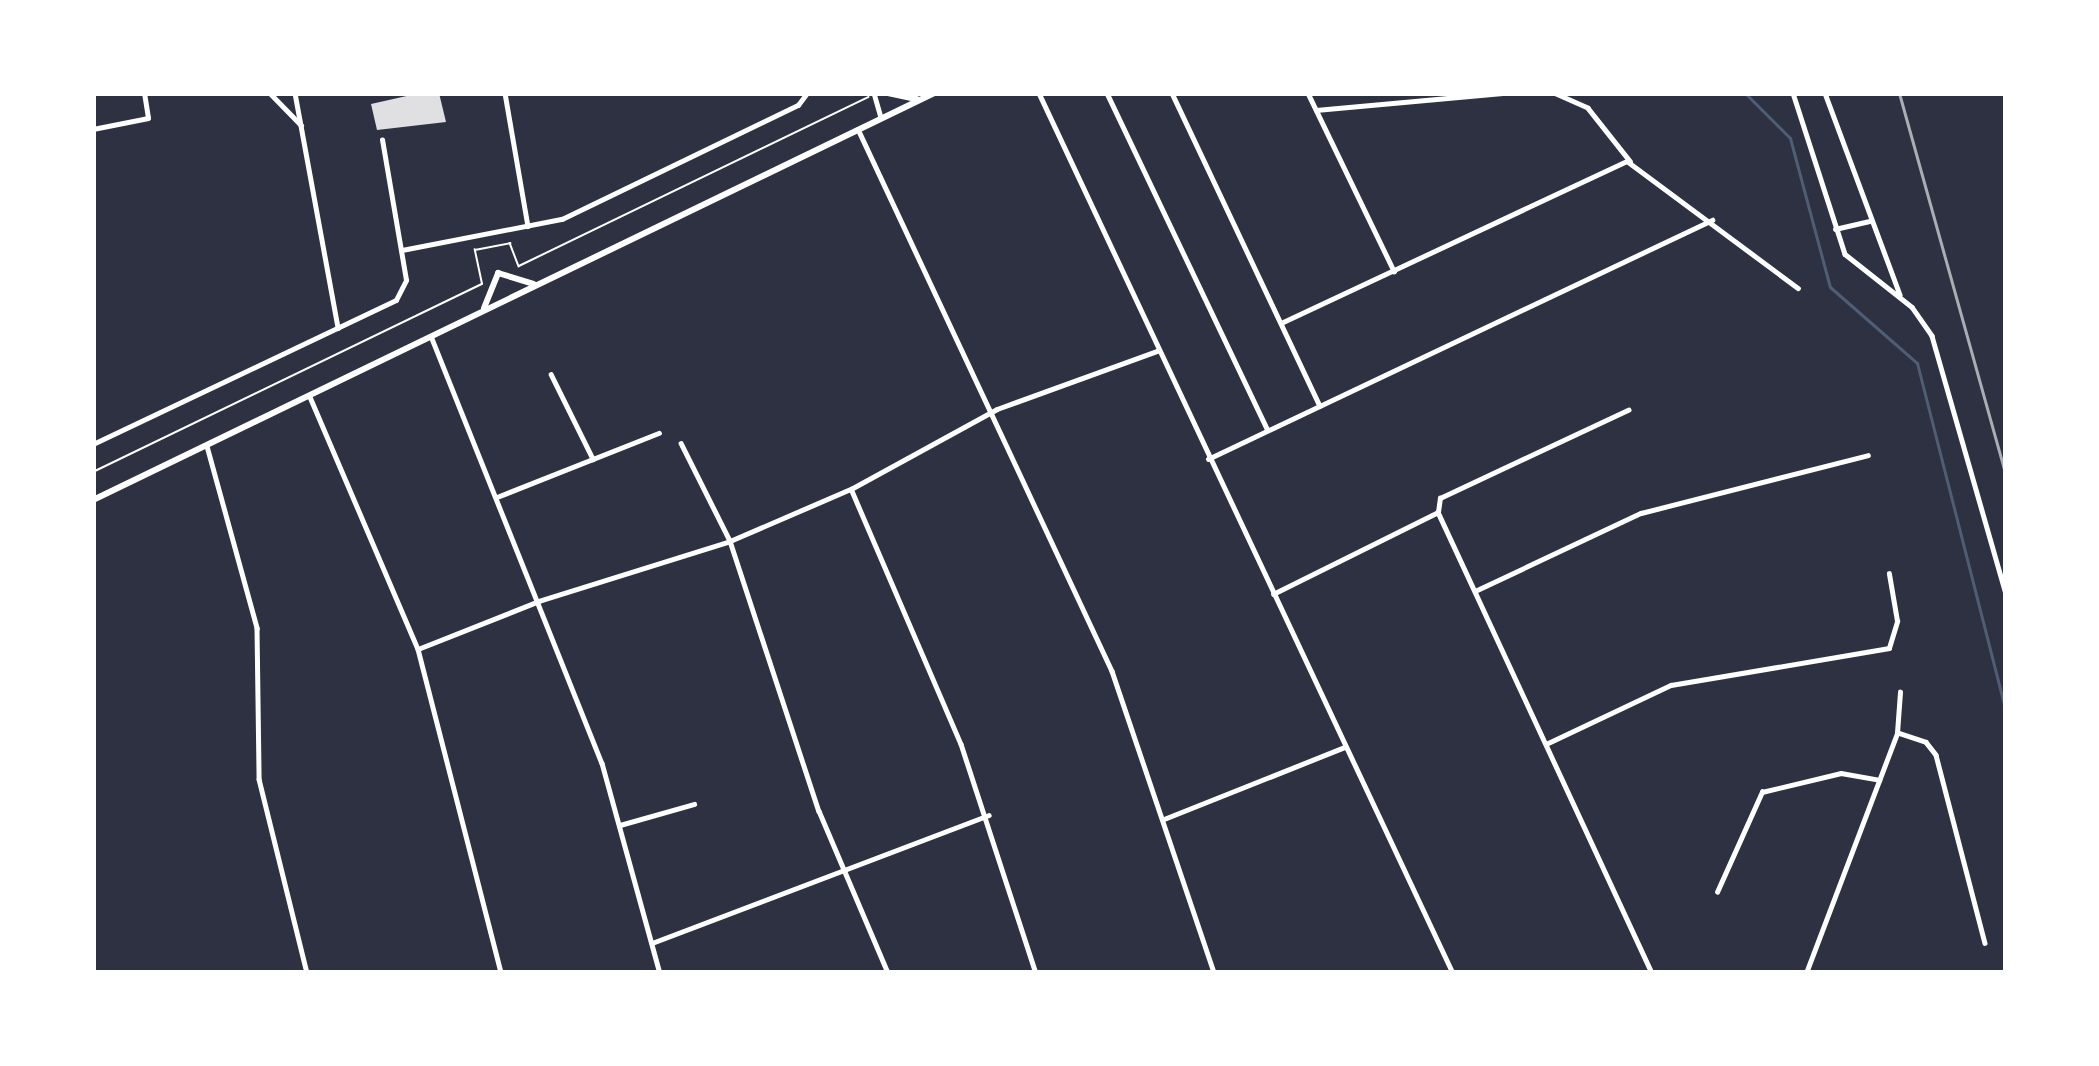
<!DOCTYPE html>
<html>
<head>
<meta charset="utf-8">
<style>
  body { margin:0 }
  #map { position:relative; width:2099px; height:1066px; overflow:hidden; background:#2d3142; font-family:"Archivo Narrow",sans-serif }
  div>[style] { position:absolute }
  .stream>* { height:3px; margin:-1.5px; padding:0 1.5px; transform-origin:1.5px; border-radius:1.5px; background:#4f5d75 }
  .building>* { inset:0; background:#e0e0e3 }
  .path>* { height:1.5px; margin:-0.75px; padding:0 0.75px; transform-origin:0.75px; border-radius:0.75px; background:#fff }
  .minor>* { height:4.5px; margin:-2.25px; padding:0 2.25px; transform-origin:2.25px; border-radius:2.25px; background:#fff }
  .tertiary>* { height:6px; margin:-3px; padding:0 3px; transform-origin:3px; border-radius:3px; background:#fff }
  .rail>* { height:3px; margin:-1.5px; padding:0 1.5px; transform-origin:1.5px; border-radius:1.5px; background:#abadb3 }
  span { translate:-50% -50%; white-space:nowrap; text-align:center; line-height:1.15; -webkit-text-stroke:9px #fff; paint-order:stroke }
  .frame { position:absolute; inset:0; border:96px solid #fff; pointer-events:none }
</style>
</head>
<body>
<div id="map">
  <div class="stream">
    <i style="left:1315px;top:93px;width:81px"></i>
    <i style="left:1745px;top:93px;width:64px;rotate:45deg"></i>
    <i style="left:1790px;top:138px;width:154px;rotate:75deg"></i>
    <i style="left:1830px;top:287px;width:116px;rotate:41.1deg"></i>
    <i style="left:1917px;top:363px;width:360px;rotate:75.7deg"></i>
  </div>
  <div class="building">
    <i style="clip-path:polygon(420px 93px,439px 93px,446px 122px,377px 130px,371px 104px)"></i>
  </div>
  <div class="path">
    <i style="left:93px;top:472px;width:432px;rotate:-25.8deg"></i>
    <i style="left:482px;top:284px;width:35px;rotate:-102deg"></i>
    <i style="left:475px;top:250px;width:36px;rotate:-11deg"></i>
    <i style="left:510px;top:243px;width:25px;rotate:69deg"></i>
    <i style="left:519px;top:266px;width:388px;rotate:-25.8deg"></i>
  </div>
  <div class="minor">
    <i style="left:270px;top:93px;width:45px;rotate:45.9deg"></i>
    <i style="left:295px;top:93px;width:239px;rotate:79.6deg"></i>
    <i style="left:505px;top:93px;width:135px;rotate:80.2deg"></i>
    <i style="left:874px;top:93px;width:26px;rotate:74deg"></i>
    <i style="left:1039px;top:93px;width:973px;rotate:64.81deg"></i>
    <i style="left:1107px;top:93px;width:372px;rotate:64.5deg"></i>
    <i style="left:1172px;top:93px;width:346px;rotate:64.7deg"></i>
    <i style="left:1308px;top:93px;width:198px;rotate:64.2deg"></i>
    <i style="left:1555px;top:93px;width:36px;rotate:24deg"></i>
    <i style="left:1588px;top:108px;width:68px;rotate:51.6deg"></i>
    <i style="left:1793px;top:93px;width:169px;rotate:72.1deg"></i>
    <i style="left:1845px;top:254px;width:85px;rotate:38.3deg"></i>
    <i style="left:1912px;top:307px;width:35px;rotate:55deg"></i>
    <i style="left:1932px;top:336px;width:268px;rotate:74deg"></i>
    <i style="left:1825px;top:93px;width:215px;rotate:69.6deg"></i>
    <i style="left:1316px;top:110px;width:187px;rotate:-5.2deg"></i>
    <i style="left:93px;top:129px;width:56px;rotate:-11.3deg"></i>
    <i style="left:148px;top:118px;width:25px;rotate:-99deg"></i>
    <i style="left:858px;top:129px;width:599px;rotate:64.89deg"></i>
    <i style="left:1112px;top:671px;width:319px;rotate:71.3deg"></i>
    <i style="left:1835px;top:229px;width:35px;rotate:-13deg"></i>
    <i style="left:402px;top:250px;width:163px;rotate:-11deg"></i>
    <i style="left:562px;top:219px;width:262px;rotate:-25.8deg"></i>
    <i style="left:798px;top:105px;width:15px;rotate:-53deg"></i>
    <i style="left:1281px;top:323px;width:382px;rotate:-25.1deg"></i>
    <i style="left:1627px;top:161px;width:213px;rotate:36.6deg"></i>
    <i style="left:431px;top:336px;width:460px;rotate:68.2deg"></i>
    <i style="left:602px;top:763px;width:218px;rotate:74.6deg"></i>
    <i style="left:551px;top:374px;width:95px;rotate:63.7deg"></i>
    <i style="left:310px;top:397px;width:274px;rotate:66.8deg"></i>
    <i style="left:418px;top:649px;width:334px;rotate:75.6deg"></i>
    <i style="left:681px;top:443px;width:110px;rotate:63.4deg"></i>
    <i style="left:730px;top:541px;width:284px;rotate:71.8deg"></i>
    <i style="left:819px;top:811px;width:176px;rotate:66.9deg"></i>
    <i style="left:93px;top:444px;width:335px;rotate:-25.4deg"></i>
    <i style="left:396px;top:300px;width:22px;rotate:-63deg"></i>
    <i style="left:406px;top:280px;width:142px;rotate:-99.7deg"></i>
    <i style="left:207px;top:446px;width:189px;rotate:74.6deg"></i>
    <i style="left:257px;top:628px;width:151px;rotate:89.2deg"></i>
    <i style="left:259px;top:779px;width:200px;rotate:76.1deg"></i>
    <i style="left:1208px;top:459px;width:558px;rotate:-25.37deg"></i>
    <i style="left:852px;top:491px;width:275px;rotate:66.7deg"></i>
    <i style="left:961px;top:744px;width:241px;rotate:71.9deg"></i>
    <i style="left:497px;top:497px;width:174px;rotate:-21.6deg"></i>
    <i style="left:1438px;top:512px;width:508px;rotate:65.1deg"></i>
    <i style="left:1475px;top:591px;width:183px;rotate:-25.2deg"></i>
    <i style="left:1641px;top:513px;width:234px;rotate:-14.3deg"></i>
    <i style="left:1273px;top:594px;width:184px;rotate:-26.4deg"></i>
    <i style="left:1438px;top:512px;width:14px;rotate:-82deg"></i>
    <i style="left:1440px;top:498px;width:208px;rotate:-25.1deg"></i>
    <i style="left:418px;top:649px;width:130px;rotate:-21.6deg"></i>
    <i style="left:539px;top:601px;width:200px;rotate:-17.4deg"></i>
    <i style="left:730px;top:541px;width:132px;rotate:-23.3deg"></i>
    <i style="left:851px;top:489px;width:166px;rotate:-28.7deg"></i>
    <i style="left:997px;top:409px;width:170px;rotate:-19.9deg"></i>
    <i style="left:1899px;top:733px;width:28px;rotate:18deg"></i>
    <i style="left:1926px;top:742px;width:16px;rotate:52deg"></i>
    <i style="left:1936px;top:755px;width:194px;rotate:75.4deg"></i>
    <i style="left:1546px;top:744px;width:138px;rotate:-25.3deg"></i>
    <i style="left:1671px;top:685px;width:221px;rotate:-9.6deg"></i>
    <i style="left:1889px;top:648px;width:28px;rotate:-73deg"></i>
    <i style="left:1897px;top:621px;width:48px;rotate:-99.7deg"></i>
    <i style="left:1164px;top:819px;width:195px;rotate:-21.7deg"></i>
    <i style="left:620px;top:825px;width:77px;rotate:-15.8deg"></i>
    <i style="left:1717px;top:892px;width:110px;rotate:-65.8deg"></i>
    <i style="left:1762px;top:792px;width:81px;rotate:-13.5deg"></i>
    <i style="left:1841px;top:773px;width:39px;rotate:10deg"></i>
    <i style="left:652px;top:943px;width:360px;rotate:-20.8deg"></i>
    <i style="left:1806px;top:973px;width:257px;rotate:-69.2deg"></i>
    <i style="left:1897px;top:733px;width:41px;rotate:-85.8deg"></i>
  </div>
  <div class="tertiary">
    <i style="left:888px;top:93px;width:30px;rotate:12deg"></i>
    <i style="left:484px;top:308px;width:38px;rotate:-68deg"></i>
    <i style="left:498px;top:273px;width:37px;rotate:17deg"></i>
    <i style="left:93px;top:500px;width:934px;rotate:-25.82deg"></i>
  </div>
  <div class="rail">
    <i style="left:1899px;top:93px;width:397px;rotate:74.4deg"></i>
  </div>
  <div class="frame"></div>
</div>
</body>
</html>
